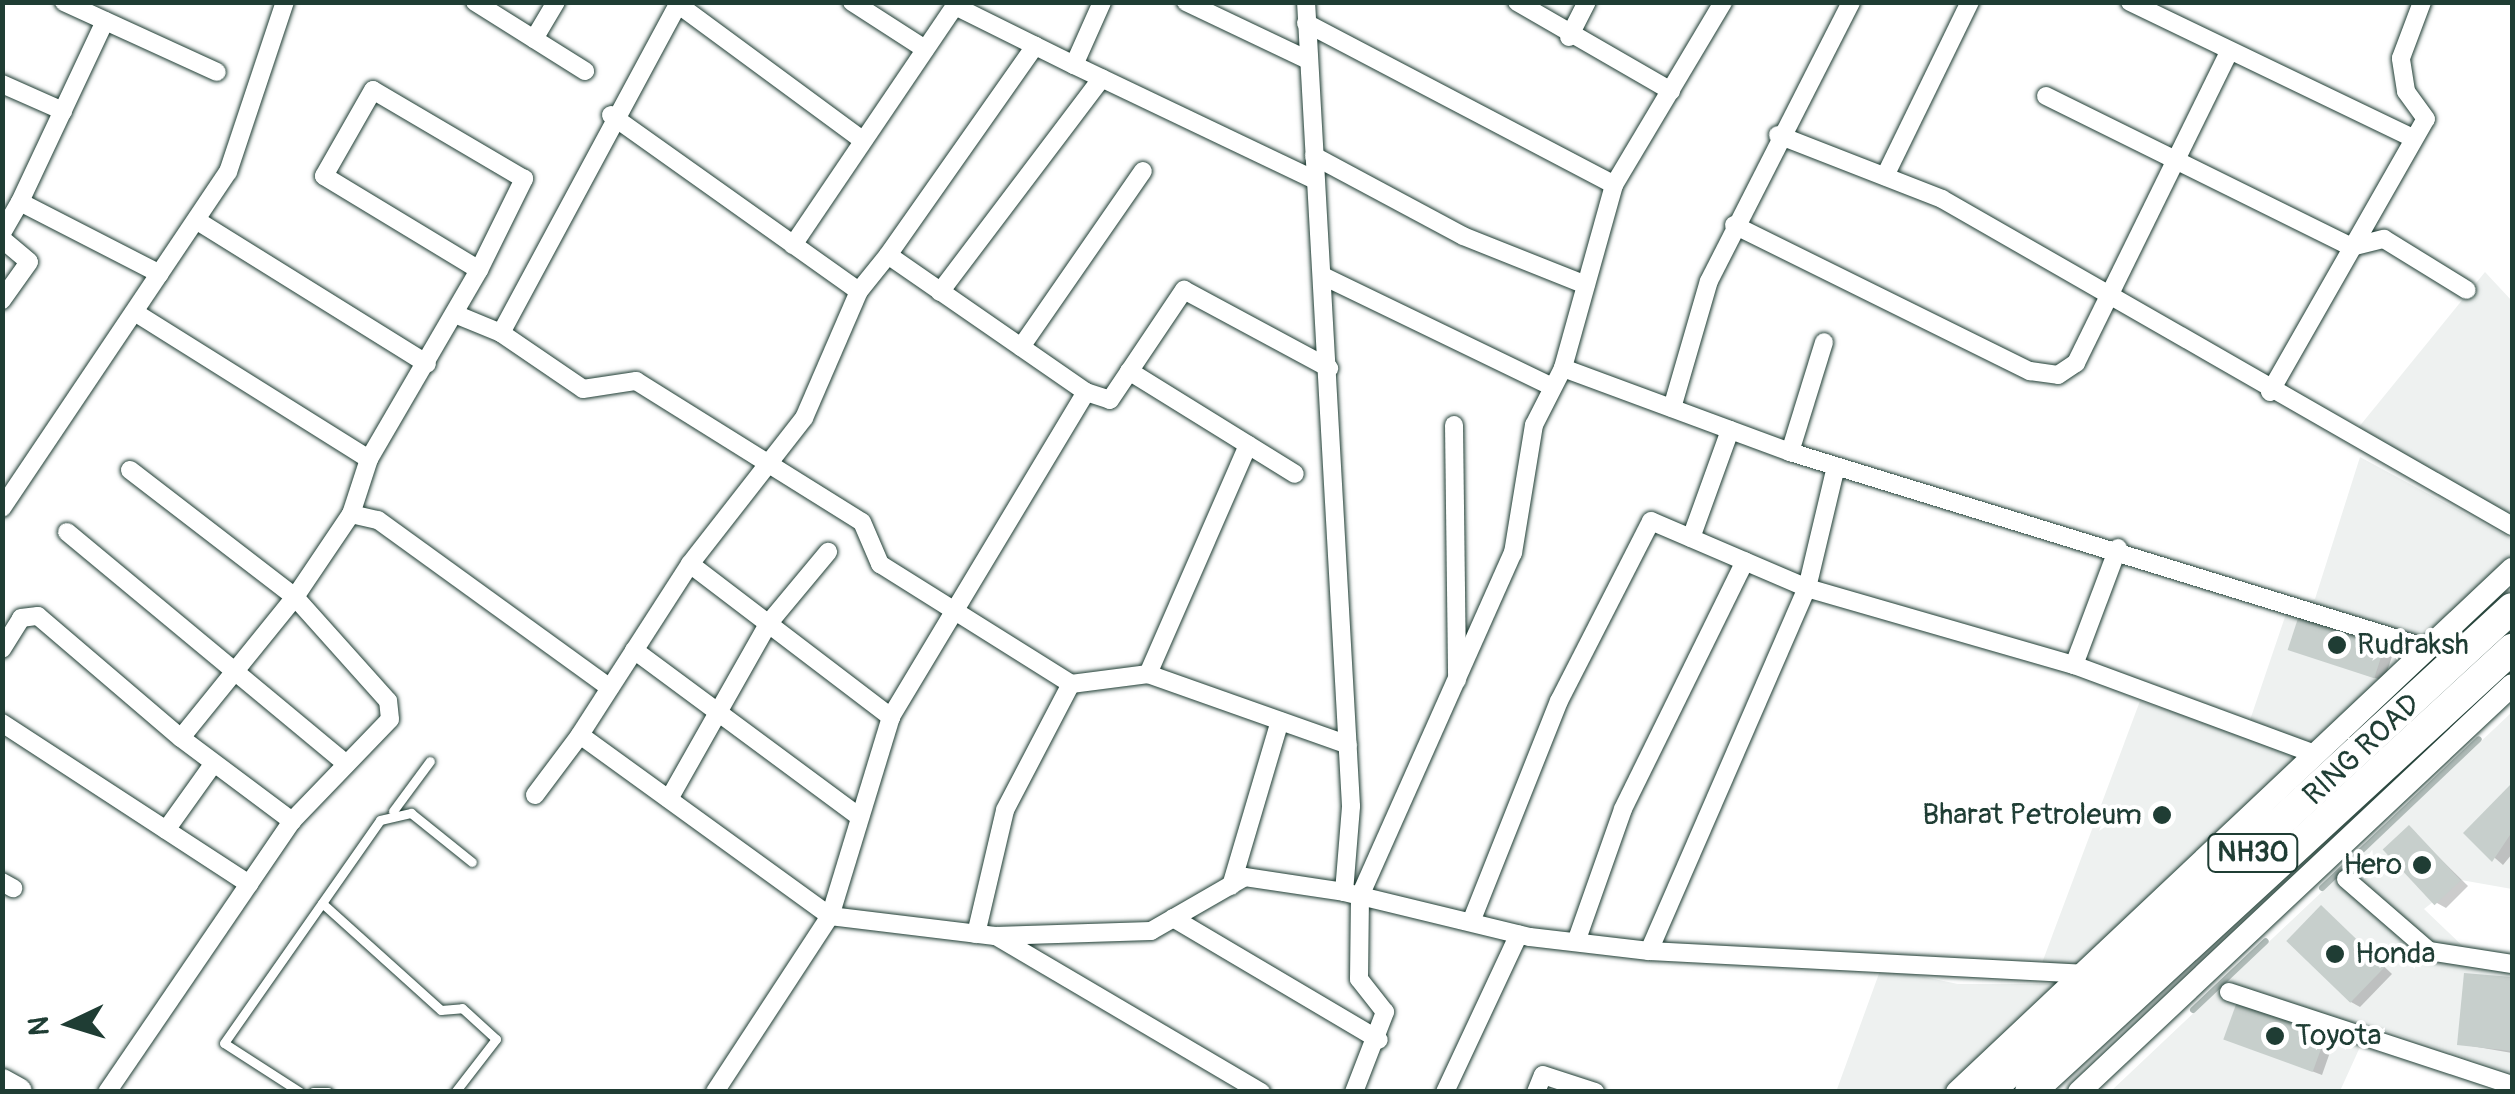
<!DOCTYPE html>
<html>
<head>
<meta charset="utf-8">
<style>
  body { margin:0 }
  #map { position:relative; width:2515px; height:1094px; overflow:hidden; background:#fff; font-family:Pangolin,sans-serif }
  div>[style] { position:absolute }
  .built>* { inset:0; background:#eef1f0 }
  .shadow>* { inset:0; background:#0003 }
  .stream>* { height:6px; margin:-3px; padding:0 3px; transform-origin:3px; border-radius:3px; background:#afbab7 }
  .building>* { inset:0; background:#c7cfcc; transform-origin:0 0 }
  .roads { filter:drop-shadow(0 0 2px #1f3d34) drop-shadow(0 0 2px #1f3d34) }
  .service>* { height:9px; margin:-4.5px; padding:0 4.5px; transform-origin:4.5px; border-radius:4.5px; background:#fff }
  .minor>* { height:18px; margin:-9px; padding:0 9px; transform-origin:9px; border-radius:9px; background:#fff }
  .tertiary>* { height:22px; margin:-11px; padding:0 11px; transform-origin:11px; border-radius:11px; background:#fff }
  .secondary>* { height:28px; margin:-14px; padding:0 14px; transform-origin:14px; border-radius:14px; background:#fff }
  .trunk>* { height:30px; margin:-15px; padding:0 15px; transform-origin:15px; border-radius:15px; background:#fff }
  .dots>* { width:28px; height:28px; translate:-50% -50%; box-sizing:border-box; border:5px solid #fff; border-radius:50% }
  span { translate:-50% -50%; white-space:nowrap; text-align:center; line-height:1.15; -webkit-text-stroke:8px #fff; paint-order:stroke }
  .shield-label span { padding:2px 8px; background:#fff; border:2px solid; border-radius:8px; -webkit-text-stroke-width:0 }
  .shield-label { font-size:28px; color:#1f3d34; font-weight:700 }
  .poi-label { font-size:30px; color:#1f3d34 }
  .left { translate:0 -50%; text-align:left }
  .right { translate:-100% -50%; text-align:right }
  .street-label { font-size:30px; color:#1f3d34 }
  .frame { position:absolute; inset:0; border:5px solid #1f3d34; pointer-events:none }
  .north { position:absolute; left:20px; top:974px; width:100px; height:100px; -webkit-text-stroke:8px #fff; paint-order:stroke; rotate:266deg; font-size:28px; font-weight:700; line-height:40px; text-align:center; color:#1f3d34 }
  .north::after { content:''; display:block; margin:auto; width:35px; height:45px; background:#1f3d34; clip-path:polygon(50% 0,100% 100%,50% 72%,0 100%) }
</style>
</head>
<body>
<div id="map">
  <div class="built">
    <i style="clip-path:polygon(2485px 272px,2512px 301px,2512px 522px,2354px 433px)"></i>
    <i style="clip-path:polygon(2360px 457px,2512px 539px,2512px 562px,2311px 745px,2250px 720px,2288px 608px,2315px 599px)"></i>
    <i style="clip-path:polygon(2140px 701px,2305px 755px,2082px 967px,2042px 963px)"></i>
    <i style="clip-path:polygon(2512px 712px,2512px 889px,2461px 880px,2424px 909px,2470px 953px,2512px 961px,2512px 1073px,2370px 1025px,2340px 1091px,2110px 1092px)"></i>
    <i style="clip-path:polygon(1881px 968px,1958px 984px,2062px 984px,1945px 1091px,1836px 1092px)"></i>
  </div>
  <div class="shadow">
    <i style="clip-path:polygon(2386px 642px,2395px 647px,2384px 681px,2290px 649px)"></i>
    <i style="clip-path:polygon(2512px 786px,2512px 854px,2503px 865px,2466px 833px)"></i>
    <i style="clip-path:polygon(2409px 828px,2468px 886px,2446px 908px,2437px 903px)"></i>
    <i style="clip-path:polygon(2322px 908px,2392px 974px,2360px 1007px,2351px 1002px)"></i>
    <i style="clip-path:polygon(2466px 975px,2512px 980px,2512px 1053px,2460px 1044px)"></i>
    <i style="clip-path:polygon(2326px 1033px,2335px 1038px,2322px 1075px,2227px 1039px)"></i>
  </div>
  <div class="stream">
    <i style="left:2322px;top:888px;width:216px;rotate:-43.5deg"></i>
    <i style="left:2193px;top:1010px;width:100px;rotate:-43.4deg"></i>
  </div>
  <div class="building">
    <i style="left:2300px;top:612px;width:91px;height:40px;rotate:18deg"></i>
    <i style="clip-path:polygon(2512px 783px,2512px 832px,2492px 862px,2463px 833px)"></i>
    <i style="left:2409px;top:825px;width:76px;height:36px;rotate:47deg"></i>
    <i style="left:2321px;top:905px;width:89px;height:50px;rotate:44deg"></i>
    <i style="clip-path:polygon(2464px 973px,2512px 977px,2512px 1051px,2457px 1045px)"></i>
    <i style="left:2238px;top:999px;width:95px;height:43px;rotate:20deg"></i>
  </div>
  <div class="roads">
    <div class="service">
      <i style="left:393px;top:811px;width:62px;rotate:-53.5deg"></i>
      <i style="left:322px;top:903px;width:160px;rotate:42deg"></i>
      <i style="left:441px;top:1010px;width:21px;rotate:-5deg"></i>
      <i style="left:462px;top:1008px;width:46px;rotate:42.4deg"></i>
      <i style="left:496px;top:1039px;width:67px;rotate:127.7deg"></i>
      <i style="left:300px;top:1092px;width:90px;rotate:-147.2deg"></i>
      <i style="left:224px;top:1043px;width:272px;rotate:-55deg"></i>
      <i style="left:380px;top:820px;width:32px;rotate:-13deg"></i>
      <i style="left:411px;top:813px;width:78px;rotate:38.8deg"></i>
      <i style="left:313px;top:1092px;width:15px"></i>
    </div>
    <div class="minor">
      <i style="left:64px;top:2px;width:168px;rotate:24.6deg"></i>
      <i style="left:475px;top:2px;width:130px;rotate:32.1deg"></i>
      <i style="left:852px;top:2px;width:87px;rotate:32.8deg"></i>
      <i style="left:1186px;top:2px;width:135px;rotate:25.4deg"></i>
      <i style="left:1517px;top:2px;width:178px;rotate:30deg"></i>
      <i style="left:2130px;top:2px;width:314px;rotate:25.7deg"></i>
      <i style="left:679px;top:5px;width:226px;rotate:36.4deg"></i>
      <i style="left:105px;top:21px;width:200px;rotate:115.2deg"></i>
      <i style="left:20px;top:202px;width:157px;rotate:27.2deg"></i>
      <i style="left:1306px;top:23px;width:348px;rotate:27.7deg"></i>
      <i style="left:1614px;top:185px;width:190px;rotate:105.6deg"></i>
      <i style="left:1563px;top:368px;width:242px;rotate:20.3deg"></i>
      <i style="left:1790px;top:452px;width:666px;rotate:17.1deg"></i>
      <i style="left:1569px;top:37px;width:39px;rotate:-63deg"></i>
      <i style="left:534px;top:39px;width:43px;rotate:-59.3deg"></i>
      <i style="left:1074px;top:65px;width:267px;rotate:25.5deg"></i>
      <i style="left:2px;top:84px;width:67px;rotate:23.9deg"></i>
      <i style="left:2046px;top:96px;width:340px;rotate:26.3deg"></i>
      <i style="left:2351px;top:247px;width:34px;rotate:-14deg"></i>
      <i style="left:2384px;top:239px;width:97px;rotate:31.6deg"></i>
      <i style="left:611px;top:115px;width:304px;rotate:35.4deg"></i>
      <i style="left:859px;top:291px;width:46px;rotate:-51.1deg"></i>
      <i style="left:888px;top:255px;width:241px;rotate:34.7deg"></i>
      <i style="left:1086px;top:392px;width:379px;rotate:121deg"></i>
      <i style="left:891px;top:717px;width:208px;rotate:107deg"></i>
      <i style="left:830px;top:916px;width:210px;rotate:123.2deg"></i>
      <i style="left:1778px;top:135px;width:176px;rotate:21.3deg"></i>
      <i style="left:1942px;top:199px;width:657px;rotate:29.84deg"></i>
      <i style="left:1314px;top:156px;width:169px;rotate:28.2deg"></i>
      <i style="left:1463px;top:236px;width:132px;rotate:21.7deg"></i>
      <i style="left:1885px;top:176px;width:194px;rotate:-64deg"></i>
      <i style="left:1614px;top:185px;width:213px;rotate:-59.2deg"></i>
      <i style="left:196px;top:220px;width:272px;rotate:31.9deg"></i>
      <i style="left:1734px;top:225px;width:330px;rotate:26.3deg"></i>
      <i style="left:2030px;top:371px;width:28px;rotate:8deg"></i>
      <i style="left:2058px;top:375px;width:22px;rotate:-34deg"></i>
      <i style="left:2076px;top:363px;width:347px;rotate:-63.8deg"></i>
      <i style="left:2px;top:233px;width:36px;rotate:-60deg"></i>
      <i style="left:2px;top:239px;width:35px;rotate:40deg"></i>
      <i style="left:29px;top:262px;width:47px;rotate:125.4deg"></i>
      <i style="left:793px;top:245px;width:289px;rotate:-55.9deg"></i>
      <i style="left:955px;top:6px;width:133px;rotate:26.4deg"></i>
      <i style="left:1074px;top:65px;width:69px;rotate:-66deg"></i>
      <i style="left:888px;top:255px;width:256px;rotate:-54.9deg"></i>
      <i style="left:1323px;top:276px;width:255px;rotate:25.8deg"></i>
      <i style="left:859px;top:291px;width:138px;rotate:113.4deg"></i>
      <i style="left:804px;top:418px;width:185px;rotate:128deg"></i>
      <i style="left:690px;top:564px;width:203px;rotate:122.8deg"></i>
      <i style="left:580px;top:735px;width:309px;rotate:35.9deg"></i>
      <i style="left:830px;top:916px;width:166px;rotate:6.9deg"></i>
      <i style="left:995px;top:936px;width:156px;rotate:-1.8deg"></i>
      <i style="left:1151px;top:931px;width:108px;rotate:-29.9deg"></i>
      <i style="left:1245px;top:877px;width:100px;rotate:8.6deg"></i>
      <i style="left:1344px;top:892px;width:86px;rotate:-85.3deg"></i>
      <i style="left:1351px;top:806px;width:805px;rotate:-93.2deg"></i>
      <i style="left:940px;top:292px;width:268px;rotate:-52.9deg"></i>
      <i style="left:136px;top:313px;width:275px;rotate:32.1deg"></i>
      <i style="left:369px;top:459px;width:58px;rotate:108.1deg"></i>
      <i style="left:455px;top:314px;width:50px;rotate:22.4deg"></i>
      <i style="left:501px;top:333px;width:376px;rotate:-61.7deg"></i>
      <i style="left:501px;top:333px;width:99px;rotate:34.3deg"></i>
      <i style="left:583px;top:389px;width:54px;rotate:-8.6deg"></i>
      <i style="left:636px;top:381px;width:266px;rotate:32deg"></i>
      <i style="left:862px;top:522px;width:46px;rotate:66.8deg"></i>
      <i style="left:880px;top:564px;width:226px;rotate:32.1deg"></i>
      <i style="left:1021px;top:347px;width:214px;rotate:-55.3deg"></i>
      <i style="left:1129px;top:371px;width:195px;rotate:31.8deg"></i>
      <i style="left:1086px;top:392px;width:25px;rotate:18deg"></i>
      <i style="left:1110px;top:400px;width:133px;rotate:-56.1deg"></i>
      <i style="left:1184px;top:290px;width:165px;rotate:28.3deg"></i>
      <i style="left:2270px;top:392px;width:314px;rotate:-60.3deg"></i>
      <i style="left:2426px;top:119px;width:34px;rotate:-126deg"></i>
      <i style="left:2406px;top:91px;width:33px;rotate:-99deg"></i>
      <i style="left:2401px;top:58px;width:60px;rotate:-69.4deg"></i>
      <i style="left:1672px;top:408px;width:132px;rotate:-73.8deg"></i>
      <i style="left:1709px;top:281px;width:313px;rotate:-63deg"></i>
      <i style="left:1454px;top:425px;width:255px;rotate:89.3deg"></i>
      <i style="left:1790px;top:452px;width:115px;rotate:-72.8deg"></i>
      <i style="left:369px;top:459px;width:219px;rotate:-59.8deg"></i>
      <i style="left:479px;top:270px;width:102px;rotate:-63.7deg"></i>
      <i style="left:524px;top:179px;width:175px;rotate:-149.5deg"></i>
      <i style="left:373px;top:90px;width:99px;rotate:119.7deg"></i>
      <i style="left:324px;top:176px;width:181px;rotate:31.2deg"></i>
      <i style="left:130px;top:470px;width:208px;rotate:37.6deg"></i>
      <i style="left:295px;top:597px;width:181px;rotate:129deg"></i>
      <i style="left:181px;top:738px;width:139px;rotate:36.8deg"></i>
      <i style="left:292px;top:821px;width:76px;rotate:124.3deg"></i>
      <i style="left:2px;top:508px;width:405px;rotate:-56.1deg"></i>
      <i style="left:228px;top:172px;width:179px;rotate:-71.5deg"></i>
      <i style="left:67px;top:532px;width:363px;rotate:39.7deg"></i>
      <i style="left:1691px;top:538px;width:115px;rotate:-70.1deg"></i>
      <i style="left:690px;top:564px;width:253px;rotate:37.3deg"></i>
      <i style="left:2px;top:649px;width:36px;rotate:-58deg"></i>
      <i style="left:21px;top:618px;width:17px;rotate:-7deg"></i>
      <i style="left:38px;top:616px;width:188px;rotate:40.5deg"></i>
      <i style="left:634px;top:650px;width:281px;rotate:36.5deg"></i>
      <i style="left:2074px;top:665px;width:125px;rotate:-69.4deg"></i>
      <i style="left:1148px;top:674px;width:250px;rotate:-66.4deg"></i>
      <i style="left:2px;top:723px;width:295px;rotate:33.1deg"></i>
      <i style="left:249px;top:884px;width:252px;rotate:124.3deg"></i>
      <i style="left:535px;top:795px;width:75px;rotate:-53.1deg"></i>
      <i style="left:669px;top:799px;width:201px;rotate:-60.5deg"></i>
      <i style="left:768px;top:624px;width:94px;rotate:-50.2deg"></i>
      <i style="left:292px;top:821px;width:141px;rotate:-46.1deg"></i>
      <i style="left:390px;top:719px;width:18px;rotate:-96deg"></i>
      <i style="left:388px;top:701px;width:140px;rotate:-131.8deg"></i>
      <i style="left:295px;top:597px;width:100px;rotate:-56deg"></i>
      <i style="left:351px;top:514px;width:28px;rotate:13deg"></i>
      <i style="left:378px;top:520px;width:286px;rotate:35.9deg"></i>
      <i style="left:166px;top:830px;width:82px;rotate:-54.4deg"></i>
      <i style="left:2346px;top:879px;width:110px;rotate:40.9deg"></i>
      <i style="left:2429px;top:951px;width:84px;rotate:8.9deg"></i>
      <i style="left:2px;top:882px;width:13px;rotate:29deg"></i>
      <i style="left:1231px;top:886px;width:172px;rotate:-73.5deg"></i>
      <i style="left:1344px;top:892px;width:191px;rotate:13.6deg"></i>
      <i style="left:1530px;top:937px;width:120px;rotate:6.7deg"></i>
      <i style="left:1649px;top:951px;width:396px;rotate:-66.5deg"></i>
      <i style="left:1807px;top:588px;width:278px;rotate:16.1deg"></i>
      <i style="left:2074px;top:665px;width:257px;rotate:20.3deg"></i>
      <i style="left:1173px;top:918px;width:239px;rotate:30.6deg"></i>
      <i style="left:1471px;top:922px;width:238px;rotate:-68.3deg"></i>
      <i style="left:1559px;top:701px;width:202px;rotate:-62.9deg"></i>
      <i style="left:1651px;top:521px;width:170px;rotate:23.2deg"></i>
      <i style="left:1807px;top:588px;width:125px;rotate:-76.6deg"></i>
      <i style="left:976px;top:934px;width:127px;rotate:-76.8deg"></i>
      <i style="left:1005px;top:810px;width:142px;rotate:-62.4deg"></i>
      <i style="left:1071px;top:684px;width:78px;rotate:-7.4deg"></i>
      <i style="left:1148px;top:674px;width:212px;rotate:19.5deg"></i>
      <i style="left:996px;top:936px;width:308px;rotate:30.5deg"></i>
      <i style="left:1576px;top:942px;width:141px;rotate:-70.5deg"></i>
      <i style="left:1623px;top:809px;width:276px;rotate:-63.8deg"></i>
      <i style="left:1649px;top:951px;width:435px;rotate:3deg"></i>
      <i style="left:2229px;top:992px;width:298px;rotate:18.2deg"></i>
      <i style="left:1354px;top:1092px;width:86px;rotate:-68.8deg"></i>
      <i style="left:1385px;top:1012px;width:42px;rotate:-128.2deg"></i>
      <i style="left:1359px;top:979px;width:83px;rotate:-89.3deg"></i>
      <i style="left:1360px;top:896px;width:376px;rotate:-66deg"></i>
      <i style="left:1513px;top:553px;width:130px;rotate:-80.7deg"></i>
      <i style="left:1534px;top:425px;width:64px;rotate:-63deg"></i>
      <i style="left:1445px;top:1092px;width:174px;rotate:-64.9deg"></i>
      <i style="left:1536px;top:1092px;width:18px;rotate:-68deg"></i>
      <i style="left:1543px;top:1075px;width:55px;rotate:18.1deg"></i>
    </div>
    <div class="tertiary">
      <i style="left:1957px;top:1092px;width:763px;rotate:-43.3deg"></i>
      <i style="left:2079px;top:1092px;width:594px;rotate:-43.23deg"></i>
    </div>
    <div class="secondary">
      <i style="left:2px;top:1083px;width:18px;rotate:29deg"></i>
    </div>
    <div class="trunk">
      <i style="left:1988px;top:1092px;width:713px;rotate:-42.73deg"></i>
      <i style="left:2030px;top:1092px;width:655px;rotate:-42.59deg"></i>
    </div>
  </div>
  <div class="dots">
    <i style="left:2337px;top:645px;background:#1f3d34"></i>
    <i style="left:2162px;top:815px;background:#1f3d34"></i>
    <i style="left:2422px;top:865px;background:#1f3d34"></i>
    <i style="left:2335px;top:954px;background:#1f3d34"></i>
    <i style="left:2275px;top:1036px;background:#1f3d34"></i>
  </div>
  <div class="shield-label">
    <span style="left:2253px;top:853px">NH30</span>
  </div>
  <div class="poi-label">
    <span class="left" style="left:2357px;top:645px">Rudraksh</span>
    <span class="right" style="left:2142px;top:815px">Bharat Petroleum</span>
    <span class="right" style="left:2402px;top:865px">Hero</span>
    <span class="left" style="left:2355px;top:954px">Honda</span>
    <span class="left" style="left:2295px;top:1036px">Toyota</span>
  </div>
  <div class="street-label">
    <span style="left:2362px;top:750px;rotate:-43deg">RING ROAD</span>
  </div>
  <div class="frame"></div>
  <div class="north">N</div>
</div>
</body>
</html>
